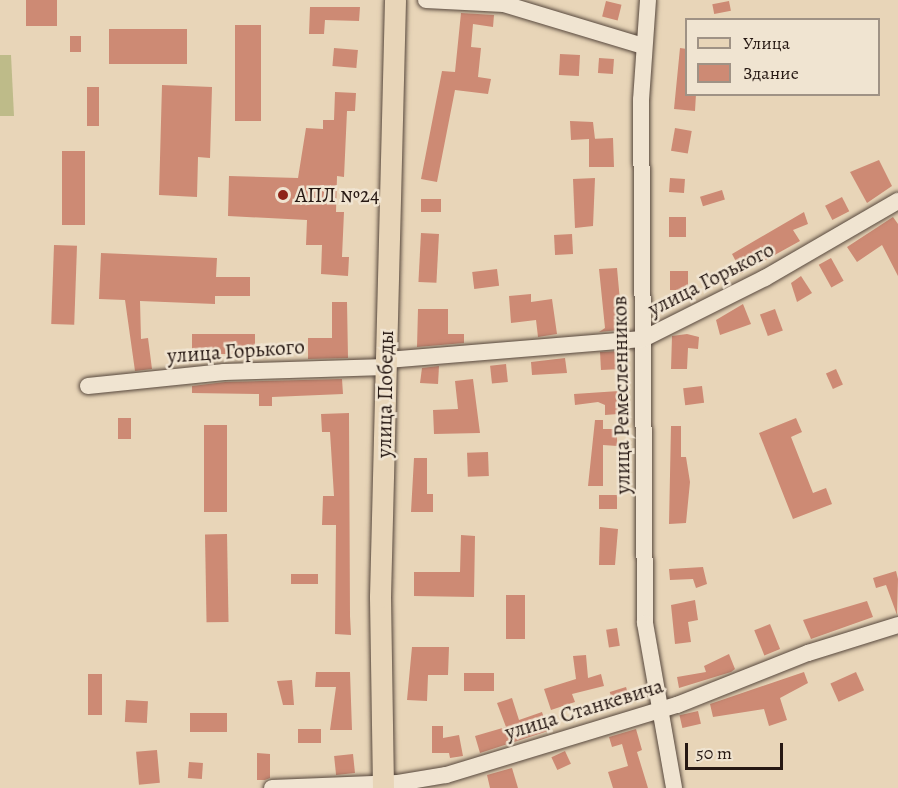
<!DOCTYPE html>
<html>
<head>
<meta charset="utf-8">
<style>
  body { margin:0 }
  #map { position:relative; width:898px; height:788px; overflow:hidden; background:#e8d5b8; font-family:Alegreya,serif }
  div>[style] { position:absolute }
  .green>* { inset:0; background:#bebb89 }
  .building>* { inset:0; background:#cd8a74; transform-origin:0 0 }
  .roads { filter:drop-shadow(0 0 2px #56473c) drop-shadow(0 0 2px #56473c) }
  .minor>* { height:16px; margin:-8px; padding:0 8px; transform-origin:8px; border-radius:8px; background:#f0e4d1 }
  .major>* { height:21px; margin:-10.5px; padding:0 10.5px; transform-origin:10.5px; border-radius:10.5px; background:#e8d5b8 }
  .dots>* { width:16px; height:16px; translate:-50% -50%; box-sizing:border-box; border:3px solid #f0e4d1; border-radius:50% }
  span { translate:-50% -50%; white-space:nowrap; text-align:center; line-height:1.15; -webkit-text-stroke:5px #f0e4d1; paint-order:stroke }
  .poi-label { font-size:21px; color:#261813 }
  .left { translate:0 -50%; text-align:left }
  .street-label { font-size:21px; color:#261813 }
  .legend { position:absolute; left:685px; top:18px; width:195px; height:78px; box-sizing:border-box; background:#f0e4d1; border:2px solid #9f9285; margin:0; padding:8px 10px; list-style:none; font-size:18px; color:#261813 }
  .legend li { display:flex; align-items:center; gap:12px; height:30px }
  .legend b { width:30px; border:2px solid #9f9285 }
  .scale { position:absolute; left:685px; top:743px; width:98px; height:27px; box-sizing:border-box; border:3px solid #261813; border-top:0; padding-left:8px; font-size:18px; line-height:21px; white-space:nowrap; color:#261813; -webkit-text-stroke:4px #f0e4d1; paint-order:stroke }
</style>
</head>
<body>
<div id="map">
  <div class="green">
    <i style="clip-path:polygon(0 55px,11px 55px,14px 116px,0 116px)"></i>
  </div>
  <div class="building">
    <i style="left:26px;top:0;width:31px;height:26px"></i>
    <i style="left:606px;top:1px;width:16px;height:16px;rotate:14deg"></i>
    <i style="left:729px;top:1px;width:10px;height:17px;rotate:79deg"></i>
    <i style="clip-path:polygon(310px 7px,360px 7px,359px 21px,325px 20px,324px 34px,309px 34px)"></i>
    <i style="clip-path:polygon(461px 13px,494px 15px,493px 27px,473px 24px,471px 47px,481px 48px,478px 77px,491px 79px,488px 94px,455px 90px,437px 182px,421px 179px,442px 71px,455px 72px)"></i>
    <i style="left:235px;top:25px;width:26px;height:96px"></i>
    <i style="left:109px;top:29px;width:78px;height:35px"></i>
    <i style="left:70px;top:36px;width:11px;height:16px"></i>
    <i style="left:334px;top:48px;width:24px;height:18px;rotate:5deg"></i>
    <i style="clip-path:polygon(680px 48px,687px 49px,687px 94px,696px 94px,695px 111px,674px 109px)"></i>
    <i style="left:560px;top:54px;width:20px;height:21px;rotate:3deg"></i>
    <i style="left:599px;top:58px;width:15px;height:15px;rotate:4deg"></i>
    <i style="clip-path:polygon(162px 85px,212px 87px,210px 158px,198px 157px,197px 197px,159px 195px)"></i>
    <i style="left:87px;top:87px;width:12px;height:39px"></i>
    <i style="clip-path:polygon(335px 92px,356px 93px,355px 111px,347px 111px,344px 177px,337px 176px,336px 212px,344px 212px,342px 257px,349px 257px,348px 276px,321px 274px,322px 245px,306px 245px,307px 220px,228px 216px,229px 176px,298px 178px,306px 128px,323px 129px,323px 120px,334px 120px)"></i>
    <i style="clip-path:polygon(570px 121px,593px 122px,595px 139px,590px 139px,613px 138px,614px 167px,589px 167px,589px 139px,571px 140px)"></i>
    <i style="left:675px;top:128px;width:17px;height:23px;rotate:10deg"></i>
    <i style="left:62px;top:151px;width:23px;height:74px"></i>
    <i style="clip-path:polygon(879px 160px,892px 186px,867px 203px,850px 172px)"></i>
    <i style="clip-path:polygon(595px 178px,593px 226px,575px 228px,573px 179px)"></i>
    <i style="left:670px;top:178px;width:15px;height:14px;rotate:4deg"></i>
    <i style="left:722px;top:190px;width:10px;height:23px;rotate:73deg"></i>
    <i style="left:842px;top:197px;width:16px;height:19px;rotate:63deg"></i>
    <i style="left:421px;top:199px;width:20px;height:13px"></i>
    <i style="clip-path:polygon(804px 212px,808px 224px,793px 230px,800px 241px,742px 273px,732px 254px)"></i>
    <i style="left:669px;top:217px;width:17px;height:20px"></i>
    <i style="clip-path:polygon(893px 217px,898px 224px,898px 276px,882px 245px,857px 262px,847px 247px)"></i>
    <i style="left:421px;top:233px;width:18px;height:49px;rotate:3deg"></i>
    <i style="left:572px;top:234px;width:20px;height:18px;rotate:87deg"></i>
    <i style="left:54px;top:245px;width:23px;height:79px;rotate:2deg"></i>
    <i style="clip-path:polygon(101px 253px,217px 258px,216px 277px,250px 277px,250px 296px,215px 296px,215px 304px,140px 301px,141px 339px,148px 338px,152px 369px,135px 371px,125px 300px,99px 299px)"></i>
    <i style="left:831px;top:258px;width:26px;height:14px;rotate:61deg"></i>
    <i style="clip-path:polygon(617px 268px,622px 323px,619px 330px,599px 332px,605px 328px,599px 269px)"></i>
    <i style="left:497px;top:269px;width:17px;height:25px;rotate:83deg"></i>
    <i style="left:670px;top:271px;width:18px;height:19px"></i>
    <i style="clip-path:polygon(801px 276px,812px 293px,797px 302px,791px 283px)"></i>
    <i style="clip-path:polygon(531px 294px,531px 302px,552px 299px,557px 334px,538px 337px,536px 320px,511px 323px,509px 296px)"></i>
    <i style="clip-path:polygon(332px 302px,347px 302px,348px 358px,308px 359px,308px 338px,332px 338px)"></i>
    <i style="clip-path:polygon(743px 304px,751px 324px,720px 335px,716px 320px)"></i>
    <i style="clip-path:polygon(418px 309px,448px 309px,448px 334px,464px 334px,464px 343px,417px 347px)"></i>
    <i style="left:775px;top:309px;width:23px;height:16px;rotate:70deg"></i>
    <i style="left:255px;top:334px;width:20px;height:63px;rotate:90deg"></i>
    <i style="clip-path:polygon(687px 334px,699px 337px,698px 349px,688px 348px,687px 369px,671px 369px,672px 336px)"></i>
    <i style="left:621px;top:351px;width:18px;height:21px;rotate:87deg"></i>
    <i style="clip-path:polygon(565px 358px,567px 373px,532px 375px,531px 362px)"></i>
    <i style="left:506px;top:364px;width:18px;height:16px;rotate:84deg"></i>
    <i style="clip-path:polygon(439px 366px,438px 384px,420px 383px,422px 368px)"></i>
    <i style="left:836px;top:369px;width:17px;height:11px;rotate:66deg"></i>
    <i style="clip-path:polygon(342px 379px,343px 394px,272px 397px,272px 406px,259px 406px,259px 394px,192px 393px,192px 386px,225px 382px)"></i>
    <i style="clip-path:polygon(473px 379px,480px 433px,434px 434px,433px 410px,458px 409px,455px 381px)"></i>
    <i style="left:702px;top:386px;width:17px;height:19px;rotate:83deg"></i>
    <i style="clip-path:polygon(619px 391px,618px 414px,605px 415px,605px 405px,598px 402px,575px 405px,574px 394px)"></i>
    <i style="clip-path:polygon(349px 413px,350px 616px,351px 635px,335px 634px,336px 525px,322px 525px,323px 496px,334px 496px,330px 432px,322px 432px,321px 414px)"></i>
    <i style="left:118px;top:418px;width:13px;height:21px"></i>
    <i style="clip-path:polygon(796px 418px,802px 432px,791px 437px,813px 493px,826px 488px,832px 504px,793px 519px,759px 433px)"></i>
    <i style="clip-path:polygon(595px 420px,603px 420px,603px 429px,617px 429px,617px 446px,603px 445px,603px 486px,588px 486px)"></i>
    <i style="left:204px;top:425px;width:23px;height:87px"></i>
    <i style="clip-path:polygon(671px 426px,681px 426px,681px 457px,686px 457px,690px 482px,686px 523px,669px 524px)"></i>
    <i style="left:488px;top:452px;width:24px;height:21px;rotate:88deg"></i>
    <i style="clip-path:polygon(414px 458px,427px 458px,427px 494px,433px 494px,433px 512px,411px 512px)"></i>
    <i style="left:599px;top:495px;width:18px;height:14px"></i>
    <i style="clip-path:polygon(600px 527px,618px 529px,615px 565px,599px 565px)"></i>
    <i style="left:227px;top:534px;width:88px;height:22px;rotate:89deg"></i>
    <i style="clip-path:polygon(461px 535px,475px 536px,474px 597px,414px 596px,414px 572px,460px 572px)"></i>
    <i style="clip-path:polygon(703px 567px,707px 584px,696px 588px,693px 579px,670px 580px,669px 569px)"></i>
    <i style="clip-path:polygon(896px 571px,898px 579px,897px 615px,886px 585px,876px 588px,873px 578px)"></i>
    <i style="left:291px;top:574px;width:27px;height:10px"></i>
    <i style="left:506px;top:595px;width:19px;height:44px"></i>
    <i style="clip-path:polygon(695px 600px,698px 620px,688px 622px,691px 642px,675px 644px,671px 605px)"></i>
    <i style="clip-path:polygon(867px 601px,873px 617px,811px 639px,803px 620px)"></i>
    <i style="left:770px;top:624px;width:27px;height:17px;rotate:68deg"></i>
    <i style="left:617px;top:628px;width:18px;height:11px;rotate:81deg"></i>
    <i style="clip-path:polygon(412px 647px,449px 647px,448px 675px,428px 675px,427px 701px,407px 700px)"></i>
    <i style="clip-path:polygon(729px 654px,735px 669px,731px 672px,679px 688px,677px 677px,706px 672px,704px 666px)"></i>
    <i style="clip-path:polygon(586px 655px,588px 678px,601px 674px,604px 686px,572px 694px,575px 702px,551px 710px,544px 689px,576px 679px,573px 656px)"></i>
    <i style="clip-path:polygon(316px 672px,350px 672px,352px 730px,330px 730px,336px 687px,315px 687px)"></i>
    <i style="clip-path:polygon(804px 672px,808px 683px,780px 698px,787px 720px,769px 726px,764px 709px,713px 717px,710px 704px)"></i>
    <i style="left:856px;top:672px;width:20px;height:28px;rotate:66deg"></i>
    <i style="left:464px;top:673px;width:30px;height:18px"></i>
    <i style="left:88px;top:674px;width:14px;height:41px"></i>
    <i style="clip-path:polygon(292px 680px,294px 705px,283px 705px,277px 681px)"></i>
    <i style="left:626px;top:687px;width:17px;height:17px;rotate:73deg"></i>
    <i style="clip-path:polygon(512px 698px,519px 720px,542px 712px,548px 731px,480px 753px,475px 736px,506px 727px,497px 703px)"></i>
    <i style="left:126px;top:700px;width:22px;height:22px;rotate:3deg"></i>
    <i style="left:698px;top:711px;width:13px;height:19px;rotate:77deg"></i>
    <i style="left:227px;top:713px;width:19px;height:37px;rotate:90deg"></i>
    <i style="clip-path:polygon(432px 726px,443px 726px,443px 738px,459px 735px,463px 756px,450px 758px,449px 753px,432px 753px)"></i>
    <i style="left:298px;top:729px;width:23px;height:14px"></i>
    <i style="clip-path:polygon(636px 729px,642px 750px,637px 752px,648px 788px,613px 788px,608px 772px,628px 766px,622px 744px,612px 747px,609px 737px)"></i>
    <i style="left:157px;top:750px;width:33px;height:21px;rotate:85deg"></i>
    <i style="left:565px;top:751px;width:14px;height:15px;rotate:65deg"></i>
    <i style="clip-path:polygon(257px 753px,270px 754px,270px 778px,265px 780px,257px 780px)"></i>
    <i style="left:353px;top:754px;width:19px;height:19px;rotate:84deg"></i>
    <i style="left:189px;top:762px;width:14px;height:16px;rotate:4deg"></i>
    <i style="clip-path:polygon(512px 768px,518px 788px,490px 788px,487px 775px)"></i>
  </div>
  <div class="roads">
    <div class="minor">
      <i style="left:426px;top:0;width:78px;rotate:2.9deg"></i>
      <i style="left:504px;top:4px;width:145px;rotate:16.8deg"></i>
      <i style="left:648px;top:0;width:100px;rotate:94deg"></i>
      <i style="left:641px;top:100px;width:523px;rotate:89.56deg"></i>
      <i style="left:645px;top:623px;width:168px;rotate:80deg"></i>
      <i style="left:386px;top:360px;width:258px;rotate:-4.7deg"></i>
      <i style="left:643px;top:339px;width:136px;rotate:-26.6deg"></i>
      <i style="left:765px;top:278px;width:154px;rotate:-30.1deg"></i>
      <i style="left:88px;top:386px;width:137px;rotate:-5.9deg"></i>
      <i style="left:224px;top:372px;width:162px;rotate:-1.8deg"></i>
      <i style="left:272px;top:788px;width:126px;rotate:-2.3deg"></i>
      <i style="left:398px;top:783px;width:49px;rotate:-9.5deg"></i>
      <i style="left:446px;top:775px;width:241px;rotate:-16.9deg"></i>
      <i style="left:677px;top:705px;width:141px;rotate:-21.7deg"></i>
      <i style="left:808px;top:653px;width:94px;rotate:-17.3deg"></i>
    </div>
    <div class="major">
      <i style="left:383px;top:788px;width:191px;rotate:-90.9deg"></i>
      <i style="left:380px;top:597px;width:597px;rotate:-88.56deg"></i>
    </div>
  </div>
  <div class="dots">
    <i style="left:283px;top:195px;background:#8f2418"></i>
  </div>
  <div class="poi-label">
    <span class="left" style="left:295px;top:195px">АПЛ №24</span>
  </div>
  <div class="street-label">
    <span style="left:711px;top:279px;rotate:-27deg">улица Горького</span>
    <span style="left:236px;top:351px;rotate:-4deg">улица Горького</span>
    <span style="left:385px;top:394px;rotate:-89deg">улица Победы</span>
    <span style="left:621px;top:395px;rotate:-91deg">улица Ремесленников</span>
    <span style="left:584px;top:709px;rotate:-17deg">улица Станкевича</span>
  </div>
  <ul class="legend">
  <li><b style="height:8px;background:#e8d5b8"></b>Улица</li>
  <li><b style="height:16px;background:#cd8a74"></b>Здание</li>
  </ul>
  <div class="scale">50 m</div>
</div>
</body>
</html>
